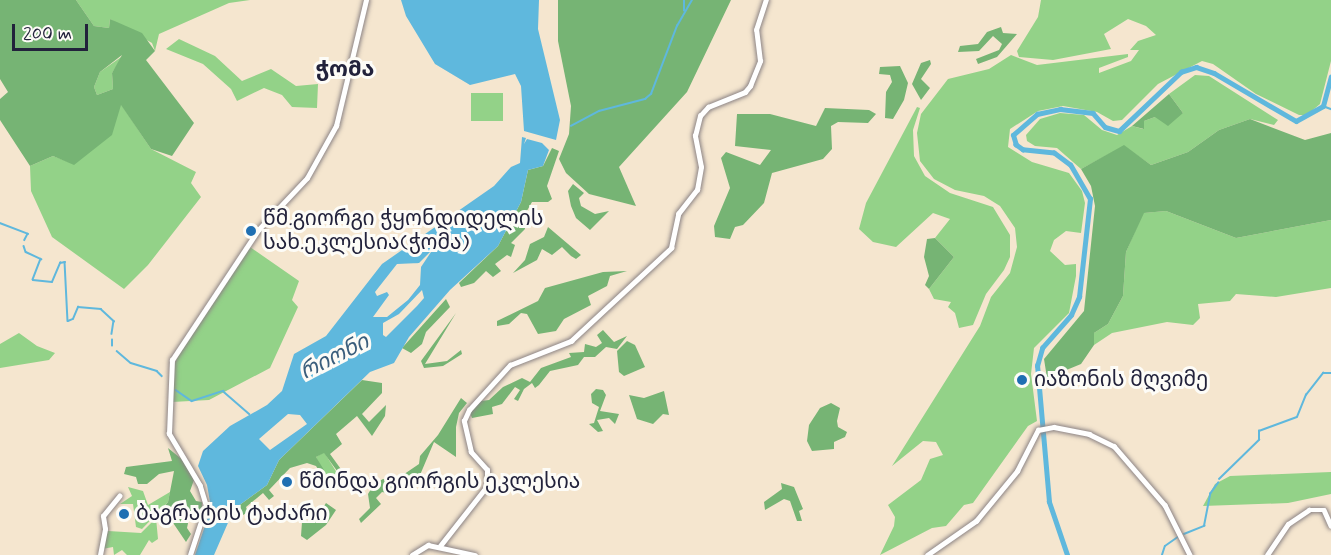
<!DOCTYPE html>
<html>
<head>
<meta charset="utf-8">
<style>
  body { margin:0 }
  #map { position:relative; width:1331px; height:555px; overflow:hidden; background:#f5e6cf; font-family:Mynerve,"Noto Sans Georgian",sans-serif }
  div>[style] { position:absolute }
  .green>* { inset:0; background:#93d288; transform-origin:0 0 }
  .forest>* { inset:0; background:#76b474 }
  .water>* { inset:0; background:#5fb8dd }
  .stream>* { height:1.5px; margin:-0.75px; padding:0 0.75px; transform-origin:0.75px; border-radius:0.75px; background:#5fb8dd }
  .river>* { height:4.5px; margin:-2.25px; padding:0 2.25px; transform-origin:2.25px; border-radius:2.25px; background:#5fb8dd }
  .roads { filter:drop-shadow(0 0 2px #8c8485) drop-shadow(0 0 2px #8c8485) }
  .secondary>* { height:4.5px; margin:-2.25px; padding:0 2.25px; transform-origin:2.25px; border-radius:2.25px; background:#fff }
  .dots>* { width:16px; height:16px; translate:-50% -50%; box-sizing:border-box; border:3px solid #fdfcf7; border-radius:50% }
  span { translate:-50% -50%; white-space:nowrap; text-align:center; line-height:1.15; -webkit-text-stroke:6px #fdfcf7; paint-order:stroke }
  .poi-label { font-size:21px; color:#22223b }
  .left { translate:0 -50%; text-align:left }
  .neighbourhood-label { font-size:22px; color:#22223b; font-weight:700 }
  .water-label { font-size:22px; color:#3a5e7c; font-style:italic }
  .scale { position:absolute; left:12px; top:24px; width:76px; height:27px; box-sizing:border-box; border:3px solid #22223b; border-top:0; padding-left:8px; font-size:18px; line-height:21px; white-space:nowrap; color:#22223b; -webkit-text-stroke:4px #fdfcf7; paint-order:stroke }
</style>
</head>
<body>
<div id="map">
  <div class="green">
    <i style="clip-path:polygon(76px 0,250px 0,229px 3px,159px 34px,155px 51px,152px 43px,110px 19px,109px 28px,94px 26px)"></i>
    <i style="clip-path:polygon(1041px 0,1331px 0,1331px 61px,1320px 104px,1307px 115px,1299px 115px,1256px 94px,1213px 64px,1202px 61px,1158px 84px,1122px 120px,1113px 121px,1097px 112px,1063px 106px,1038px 111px,1010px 129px,1008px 147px,1032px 162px,1069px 173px,1082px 191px,1085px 203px,1081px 233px,1066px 231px,1054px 240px,1050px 251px,1065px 265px,1076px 264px,1076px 276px,1069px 313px,1034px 348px,1031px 374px,1037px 421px,1028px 426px,973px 503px,964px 505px,946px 526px,932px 528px,880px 555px,894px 526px,895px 517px,888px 505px,921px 480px,930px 459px,943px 455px,936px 442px,923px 441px,892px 466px,980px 326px,991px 297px,1010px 273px,1017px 247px,1015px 228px,1000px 206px,984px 196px,955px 190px,934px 179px,920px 161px,917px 133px,921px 114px,948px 79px,989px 69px,1011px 55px,1037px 65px,1128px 54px,1128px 57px,1099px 68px,1099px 73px,1131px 61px,1139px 50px,1130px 50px,1138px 41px,1156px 35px,1146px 26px,1128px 19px,1104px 34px,1111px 49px,1053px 60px,1019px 57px,1017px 51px,1038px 17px)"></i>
    <i style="clip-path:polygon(179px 39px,215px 56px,242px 81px,271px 69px,296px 86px,318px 84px,317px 108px,292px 107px,282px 95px,264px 88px,237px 101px,231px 89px,203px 64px,166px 49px)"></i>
    <i style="clip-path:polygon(124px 55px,112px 73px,113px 89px,97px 95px,94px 87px,100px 72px)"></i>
    <i style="clip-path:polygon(1195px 75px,1209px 76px,1278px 120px,1274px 125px,1250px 119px,1219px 130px,1188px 152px,1151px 165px,1124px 146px,1081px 169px,1057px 148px,1035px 146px,1027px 141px,1026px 135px,1040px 119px,1060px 113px,1084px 115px,1102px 130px,1117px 135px,1132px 126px,1143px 129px,1144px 121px,1155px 117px,1183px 113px,1169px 94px)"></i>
    <i style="left:503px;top:93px;width:28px;height:32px;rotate:90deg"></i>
    <i style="clip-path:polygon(121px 104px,151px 149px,196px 172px,191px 183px,201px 197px,148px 265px,124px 289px,52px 237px,31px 191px,30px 166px,53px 156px,74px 164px,89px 151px)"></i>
    <i style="clip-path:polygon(917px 107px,920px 108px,913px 130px,914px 156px,925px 176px,950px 193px,993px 207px,1010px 235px,1010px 257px,1004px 270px,986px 294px,973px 325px,959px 328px,955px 313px,948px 307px,951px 302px,934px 299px,929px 289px,954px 257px,935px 238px,950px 219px,933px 213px,896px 247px,873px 242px,859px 229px,866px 203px)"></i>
    <i style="clip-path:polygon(1166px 211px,1236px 238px,1331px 220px,1331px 288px,1276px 297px,1236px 294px,1230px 301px,1198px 304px,1200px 318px,1193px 325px,1167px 322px,1112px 333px,1094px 345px,1094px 333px,1108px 324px,1123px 296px,1126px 252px,1143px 213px)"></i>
    <i style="clip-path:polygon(250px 247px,299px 281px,292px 300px,298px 307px,270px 368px,209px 400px,172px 402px,172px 370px,181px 349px)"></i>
    <i style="clip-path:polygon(19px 333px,37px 346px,55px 353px,49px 360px,0 368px,0 344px)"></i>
    <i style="clip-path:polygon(324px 452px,342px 481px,333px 488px,325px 480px,316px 457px)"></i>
    <i style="clip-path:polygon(1331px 472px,1331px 494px,1288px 503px,1203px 506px,1215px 484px,1230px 476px)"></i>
    <i style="clip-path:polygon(128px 487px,143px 491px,148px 505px,170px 492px,168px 502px,142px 529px,136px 527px,133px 504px,120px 504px,132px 496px)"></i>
    <i style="clip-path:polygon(156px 518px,158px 539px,152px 543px,149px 540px,140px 555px,127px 555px,122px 550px,114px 555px,113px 547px,102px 549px,108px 531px,141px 533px)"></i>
  </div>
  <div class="forest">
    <i style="clip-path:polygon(evenodd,0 0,76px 0,94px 26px,109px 28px,110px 19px,142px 33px,155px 51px,146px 60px,194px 123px,172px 156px,151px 149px,121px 105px,112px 135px,74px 165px,53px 156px,30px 166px,0 120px,0 99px,8px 92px,0 79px,0 0,122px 55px,112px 73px,113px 89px,97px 95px,94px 87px,100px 72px,122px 55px)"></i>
    <i style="clip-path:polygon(558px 0,731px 0,687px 92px,619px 167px,636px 206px,589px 194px,566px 173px,559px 159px,569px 134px,571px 106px,558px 41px)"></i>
    <i style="clip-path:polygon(1001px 27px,1003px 33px,1017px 34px,997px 57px,978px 64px,976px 59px,999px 50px,1002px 44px,993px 36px,979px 51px,958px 52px,960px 46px,978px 44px,987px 32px)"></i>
    <i style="clip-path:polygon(930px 60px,931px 64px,921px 79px,930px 88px,921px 100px,912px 84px,921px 63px)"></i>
    <i style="clip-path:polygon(900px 66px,908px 83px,904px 100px,893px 119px,885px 118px,886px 92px,892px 82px,890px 75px,879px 74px,880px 67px)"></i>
    <i style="clip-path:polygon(1169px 94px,1183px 113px,1168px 126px,1155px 117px,1144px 121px,1144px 129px,1132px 126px)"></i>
    <i style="clip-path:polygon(825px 108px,869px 110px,876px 114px,868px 123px,838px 122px,831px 126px,832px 149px,823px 159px,772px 173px,764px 203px,743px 225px,735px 227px,730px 239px,715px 237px,714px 226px,730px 188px,721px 158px,726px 152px,760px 165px,771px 150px,735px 146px,737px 114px,770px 114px,816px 126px)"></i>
    <i style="clip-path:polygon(1250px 119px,1305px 140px,1331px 133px,1331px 220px,1236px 238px,1166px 211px,1144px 213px,1126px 252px,1123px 296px,1108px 324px,1094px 333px,1094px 345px,1081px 364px,1047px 378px,1044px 359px,1084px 311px,1095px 206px,1091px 186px,1081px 169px,1124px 145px,1151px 165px,1188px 152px,1219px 130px)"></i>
    <i style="clip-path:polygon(552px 148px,559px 151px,547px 186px,552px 199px,548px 202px,532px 202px,524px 216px,525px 229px,511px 243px,515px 245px,511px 257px,507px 255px,495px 264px,501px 271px,493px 277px,486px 271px,474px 283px,461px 287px,459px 283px,498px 246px,521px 202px,528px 170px,543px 166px)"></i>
    <i style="clip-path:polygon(573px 184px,584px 193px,579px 198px,581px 206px,595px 214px,609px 211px,590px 230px,576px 218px,571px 206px,568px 191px)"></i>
    <i style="clip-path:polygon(548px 227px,581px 255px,576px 259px,571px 256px,562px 247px,552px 255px,542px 249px,537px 260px,513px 273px,525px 260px,530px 244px,544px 237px)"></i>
    <i style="clip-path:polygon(935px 238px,954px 257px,929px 289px,925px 285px,929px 276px,924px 257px,927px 239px)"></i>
    <i style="clip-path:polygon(627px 271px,610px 276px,607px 286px,588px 296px,591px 305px,564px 319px,556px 331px,538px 334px,527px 314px,521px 313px,509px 324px,497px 326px,497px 321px,538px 301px,545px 288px,603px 272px)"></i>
    <i style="clip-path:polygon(446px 299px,450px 307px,426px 332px,422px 344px,411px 353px,402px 348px)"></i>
    <i style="clip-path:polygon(456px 313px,425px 364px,447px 361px,461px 350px,462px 354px,443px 366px,424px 368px,421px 361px)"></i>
    <i style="clip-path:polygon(603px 330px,614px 342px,627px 336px,617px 349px,606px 347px,595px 357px,584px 357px,578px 365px,550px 371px,539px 385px,535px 388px,532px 383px,524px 389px,518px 401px,514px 399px,520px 390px,515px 387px,502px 404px,492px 407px,493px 414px,472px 418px,470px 413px,481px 401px,489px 400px,503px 387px,522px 378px,530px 382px,541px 368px,571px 357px,569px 353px,584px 352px,585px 344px,596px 347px,602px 343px,597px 335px)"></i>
    <i style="clip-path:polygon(627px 341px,635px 345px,645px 367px,624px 376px,619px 372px,617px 351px)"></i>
    <i style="clip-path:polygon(362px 380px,382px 383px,382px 393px,362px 414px,369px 422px,386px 405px,385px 416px,372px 436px,357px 416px,336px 434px,342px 444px,330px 454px,343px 472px,340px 475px,324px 453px,316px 457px,324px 470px,325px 480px,316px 466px,307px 463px,290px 468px,269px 490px,274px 496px,269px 500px,263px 493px,246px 507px,248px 512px,243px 515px,240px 508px,234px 509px,267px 485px,279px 460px)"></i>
    <i style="clip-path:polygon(596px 389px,603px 390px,606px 395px,600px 411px,619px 414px,615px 424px,609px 418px,597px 420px,603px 431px,598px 432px,589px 424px,594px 423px,599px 407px,592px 403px,591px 394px)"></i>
    <i style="clip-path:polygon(664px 391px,669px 415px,663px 414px,653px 424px,637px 419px,629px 395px,644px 398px)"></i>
    <i style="clip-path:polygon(461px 398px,467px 403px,459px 413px,456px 427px,456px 457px,434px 442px,420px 475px,392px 494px,382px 492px,376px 498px,381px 504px,361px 523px,359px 519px,370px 508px,368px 494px,374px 484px,383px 479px,394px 481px,419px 464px,420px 456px,438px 435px)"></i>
    <i style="clip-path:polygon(831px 403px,840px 408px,837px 421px,838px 427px,847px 432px,845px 437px,834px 442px,834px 449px,812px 451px,807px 441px,809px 425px,820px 408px)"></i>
    <i style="clip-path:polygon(168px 448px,184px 461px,194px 480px,190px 491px,196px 501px,202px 502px,202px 512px,190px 514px,187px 528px,191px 534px,186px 542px,163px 508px,168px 502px,174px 471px,159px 474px,147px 484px,138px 484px,136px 477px,124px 474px,126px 467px,172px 461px)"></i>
    <i style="clip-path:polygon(781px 483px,794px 487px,803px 509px,799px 511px,802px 521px,797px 521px,790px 501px,784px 499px,765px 510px,764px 502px,782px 489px)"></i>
    <i style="clip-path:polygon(326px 503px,336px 510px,326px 525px,307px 540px,301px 536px,302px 522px,313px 523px)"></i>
  </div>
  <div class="water">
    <i style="clip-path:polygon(401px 0,539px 0,538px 29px,560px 120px,556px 140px,524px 131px,521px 86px,515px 74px,470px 85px,435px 64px,406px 16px)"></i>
    <i style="clip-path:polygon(evenodd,522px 137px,526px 138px,524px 144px,527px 139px,542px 143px,549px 150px,543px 166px,528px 170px,521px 202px,498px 246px,450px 290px,409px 337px,394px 363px,370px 372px,279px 460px,267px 485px,234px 509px,214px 555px,195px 555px,211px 508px,207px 485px,198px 466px,203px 451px,230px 426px,267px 405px,282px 391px,294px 354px,326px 336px,382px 264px,494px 186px,511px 167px,520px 163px,522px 137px,433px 249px,421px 267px,420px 285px,408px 300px,387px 317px,373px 317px,389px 295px,387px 292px,377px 296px,375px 292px,397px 264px,419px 263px,433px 249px,522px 137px,422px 290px,424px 298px,417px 306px,386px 337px,383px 335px,383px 323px,399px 314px,422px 290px,522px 137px,288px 414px,300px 415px,307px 424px,270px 450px,259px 439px,288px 414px)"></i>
  </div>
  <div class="stream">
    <i style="left:684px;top:11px;width:11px;rotate:-90deg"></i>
    <i style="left:1323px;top:106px;width:9px;rotate:21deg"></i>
    <i style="left:571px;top:126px;width:32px;rotate:-28deg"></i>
    <i style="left:599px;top:111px;width:48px;rotate:-14.6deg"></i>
    <i style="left:645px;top:99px;width:8px;rotate:-40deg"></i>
    <i style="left:651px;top:94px;width:73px;rotate:-69.1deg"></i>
    <i style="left:677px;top:26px;width:30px;rotate:-60deg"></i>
    <i style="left:0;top:223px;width:30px;rotate:21deg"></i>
    <i style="left:28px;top:234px;width:7px;rotate:117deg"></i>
    <i style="left:24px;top:246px;width:6px;rotate:72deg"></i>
    <i style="left:26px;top:252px;width:17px;rotate:25deg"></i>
    <i style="left:41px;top:259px;width:22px;rotate:111deg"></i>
    <i style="left:33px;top:280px;width:19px;rotate:6deg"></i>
    <i style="left:52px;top:282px;width:21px;rotate:-67deg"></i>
    <i style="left:60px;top:263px;width:5px;rotate:-11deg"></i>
    <i style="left:65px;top:262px;width:59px;rotate:87.1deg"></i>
    <i style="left:68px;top:321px;width:5px;rotate:-22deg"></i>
    <i style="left:73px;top:319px;width:13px;rotate:-67deg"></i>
    <i style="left:78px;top:307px;width:23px;rotate:5deg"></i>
    <i style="left:101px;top:309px;width:18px;rotate:43deg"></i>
    <i style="left:114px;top:321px;width:13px;rotate:99deg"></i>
    <i style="left:112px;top:346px;width:6px;rotate:-90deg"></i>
    <i style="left:117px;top:351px;width:18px;rotate:41deg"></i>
    <i style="left:131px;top:363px;width:27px;rotate:17deg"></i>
    <i style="left:157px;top:371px;width:7px;rotate:45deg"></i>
    <i style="left:176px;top:390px;width:19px;rotate:35deg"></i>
    <i style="left:192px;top:401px;width:33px;rotate:-18deg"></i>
    <i style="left:223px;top:391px;width:35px;rotate:41deg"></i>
    <i style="left:1219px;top:479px;width:56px;rotate:-44.3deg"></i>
    <i style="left:1259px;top:440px;width:9px;rotate:-90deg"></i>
    <i style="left:1259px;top:431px;width:40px;rotate:-20.2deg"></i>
    <i style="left:1297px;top:417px;width:24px;rotate:-68deg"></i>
    <i style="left:1306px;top:395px;width:28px;rotate:-52deg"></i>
    <i style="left:1323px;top:373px;width:8px"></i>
    <i style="left:1184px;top:534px;width:22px;rotate:-22deg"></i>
    <i style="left:1204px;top:526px;width:33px;rotate:-79deg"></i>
    <i style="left:1210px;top:494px;width:14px;rotate:-54deg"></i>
    <i style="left:1162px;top:555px;width:9px;rotate:-72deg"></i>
    <i style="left:1165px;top:546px;width:16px;rotate:-35deg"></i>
  </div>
  <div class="river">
    <i style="left:1067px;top:555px;width:56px;rotate:-108.8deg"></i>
    <i style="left:1049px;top:502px;width:137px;rotate:-95deg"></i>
    <i style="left:1037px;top:366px;width:19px;rotate:-74deg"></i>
    <i style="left:1042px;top:348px;width:44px;rotate:-48.7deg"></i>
    <i style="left:1071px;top:315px;width:20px;rotate:-66deg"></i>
    <i style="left:1079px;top:297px;width:99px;rotate:-83.6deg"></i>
    <i style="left:1090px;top:199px;width:39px;rotate:-120deg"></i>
    <i style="left:1070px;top:165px;width:20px;rotate:-143deg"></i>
    <i style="left:1054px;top:153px;width:31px;rotate:-174deg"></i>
    <i style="left:1023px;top:150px;width:9px;rotate:-144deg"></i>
    <i style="left:1016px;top:145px;width:10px;rotate:-107deg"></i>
    <i style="left:1013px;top:135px;width:32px;rotate:-41deg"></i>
    <i style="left:1037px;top:114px;width:24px;rotate:-12deg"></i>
    <i style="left:1060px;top:109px;width:33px;rotate:7deg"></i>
    <i style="left:1093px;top:113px;width:18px;rotate:49deg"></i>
    <i style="left:1105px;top:127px;width:15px;rotate:16deg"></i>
    <i style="left:1119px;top:131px;width:86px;rotate:-43.6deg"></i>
    <i style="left:1181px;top:72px;width:16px;rotate:-18deg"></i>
    <i style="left:1196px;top:67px;width:19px;rotate:18deg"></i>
    <i style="left:1214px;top:73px;width:95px;rotate:30.3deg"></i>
    <i style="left:1296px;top:121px;width:31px;rotate:-29deg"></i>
    <i style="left:1323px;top:106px;width:30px;rotate:-75deg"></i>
  </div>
  <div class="roads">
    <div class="secondary">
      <i style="left:440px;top:546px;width:76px;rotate:-51.9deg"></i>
      <i style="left:487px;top:486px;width:16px;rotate:-90deg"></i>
      <i style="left:487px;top:470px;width:24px;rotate:-132deg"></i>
      <i style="left:471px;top:452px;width:32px;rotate:-103deg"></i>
      <i style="left:464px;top:421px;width:12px;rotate:-66deg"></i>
      <i style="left:469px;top:410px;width:61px;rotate:-47.7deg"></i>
      <i style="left:510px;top:365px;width:66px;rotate:-21.5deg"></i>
      <i style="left:571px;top:341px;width:137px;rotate:-42.9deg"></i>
      <i style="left:671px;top:248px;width:35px;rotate:-78deg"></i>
      <i style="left:678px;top:214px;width:31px;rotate:-52deg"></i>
      <i style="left:697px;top:190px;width:23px;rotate:-80deg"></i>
      <i style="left:701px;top:167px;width:32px;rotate:-101deg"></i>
      <i style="left:695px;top:136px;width:21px;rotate:-76deg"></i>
      <i style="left:700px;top:116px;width:12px;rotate:-48deg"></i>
      <i style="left:708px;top:107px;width:40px;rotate:-22deg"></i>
      <i style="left:745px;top:92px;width:8px;rotate:-50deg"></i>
      <i style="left:750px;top:86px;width:27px;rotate:-68deg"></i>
      <i style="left:760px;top:61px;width:31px;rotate:-97deg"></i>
      <i style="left:756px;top:30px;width:32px;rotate:-72deg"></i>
      <i style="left:100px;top:555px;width:26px;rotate:-79deg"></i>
      <i style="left:105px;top:529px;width:13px;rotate:-99deg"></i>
      <i style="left:103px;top:516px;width:26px;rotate:-51deg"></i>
      <i style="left:190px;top:555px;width:52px;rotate:-71.9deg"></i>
      <i style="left:206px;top:506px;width:21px;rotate:-107deg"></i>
      <i style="left:200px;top:486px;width:61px;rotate:-120.8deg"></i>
      <i style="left:169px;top:434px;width:74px;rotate:-87.7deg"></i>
      <i style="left:172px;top:360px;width:156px;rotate:-56.5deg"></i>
      <i style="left:258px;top:230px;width:71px;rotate:-46.7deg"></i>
      <i style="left:307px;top:178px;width:60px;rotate:-60.9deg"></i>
      <i style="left:336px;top:126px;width:130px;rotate:-76.6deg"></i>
      <i style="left:412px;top:555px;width:19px;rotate:-32deg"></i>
      <i style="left:428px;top:545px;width:48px;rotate:12deg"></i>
      <i style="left:927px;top:555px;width:60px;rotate:-34.8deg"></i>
      <i style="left:976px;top:521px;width:65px;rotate:-50.6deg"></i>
      <i style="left:1017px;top:471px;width:46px;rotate:-62.9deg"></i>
      <i style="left:1038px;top:430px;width:16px;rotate:-11deg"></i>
      <i style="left:1054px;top:427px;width:36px;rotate:11deg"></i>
      <i style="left:1089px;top:434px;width:28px;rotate:26deg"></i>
      <i style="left:1114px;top:446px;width:78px;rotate:49.2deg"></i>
      <i style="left:1165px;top:505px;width:56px;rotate:63.4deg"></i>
      <i style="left:1267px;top:555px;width:37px;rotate:-56deg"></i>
      <i style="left:1288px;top:524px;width:25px;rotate:-34deg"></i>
      <i style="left:1309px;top:510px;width:15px"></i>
      <i style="left:1324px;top:510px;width:17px;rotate:66deg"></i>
    </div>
  </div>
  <div class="dots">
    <i style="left:251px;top:231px;background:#1f6fb2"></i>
    <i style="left:1022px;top:380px;background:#1f6fb2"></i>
    <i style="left:287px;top:482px;background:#1f6fb2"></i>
    <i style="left:124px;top:514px;background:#1f6fb2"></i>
  </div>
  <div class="poi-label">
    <span class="left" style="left:263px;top:231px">წმ.გიორგი ჭყონდიდელის<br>სახ.ეკლესია(ჭომა)</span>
    <span class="left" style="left:1034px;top:380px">იაზონის მღვიმე</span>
    <span class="left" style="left:299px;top:482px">წმინდა გიორგის ეკლესია</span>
    <span class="left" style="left:136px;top:514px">ბაგრატის ტაძარი</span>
  </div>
  <div class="neighbourhood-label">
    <span style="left:345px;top:71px">ჭომა</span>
  </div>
  <div class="water-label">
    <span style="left:335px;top:358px;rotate:-27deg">რიონი</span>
  </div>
  <div class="scale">200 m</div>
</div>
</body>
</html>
